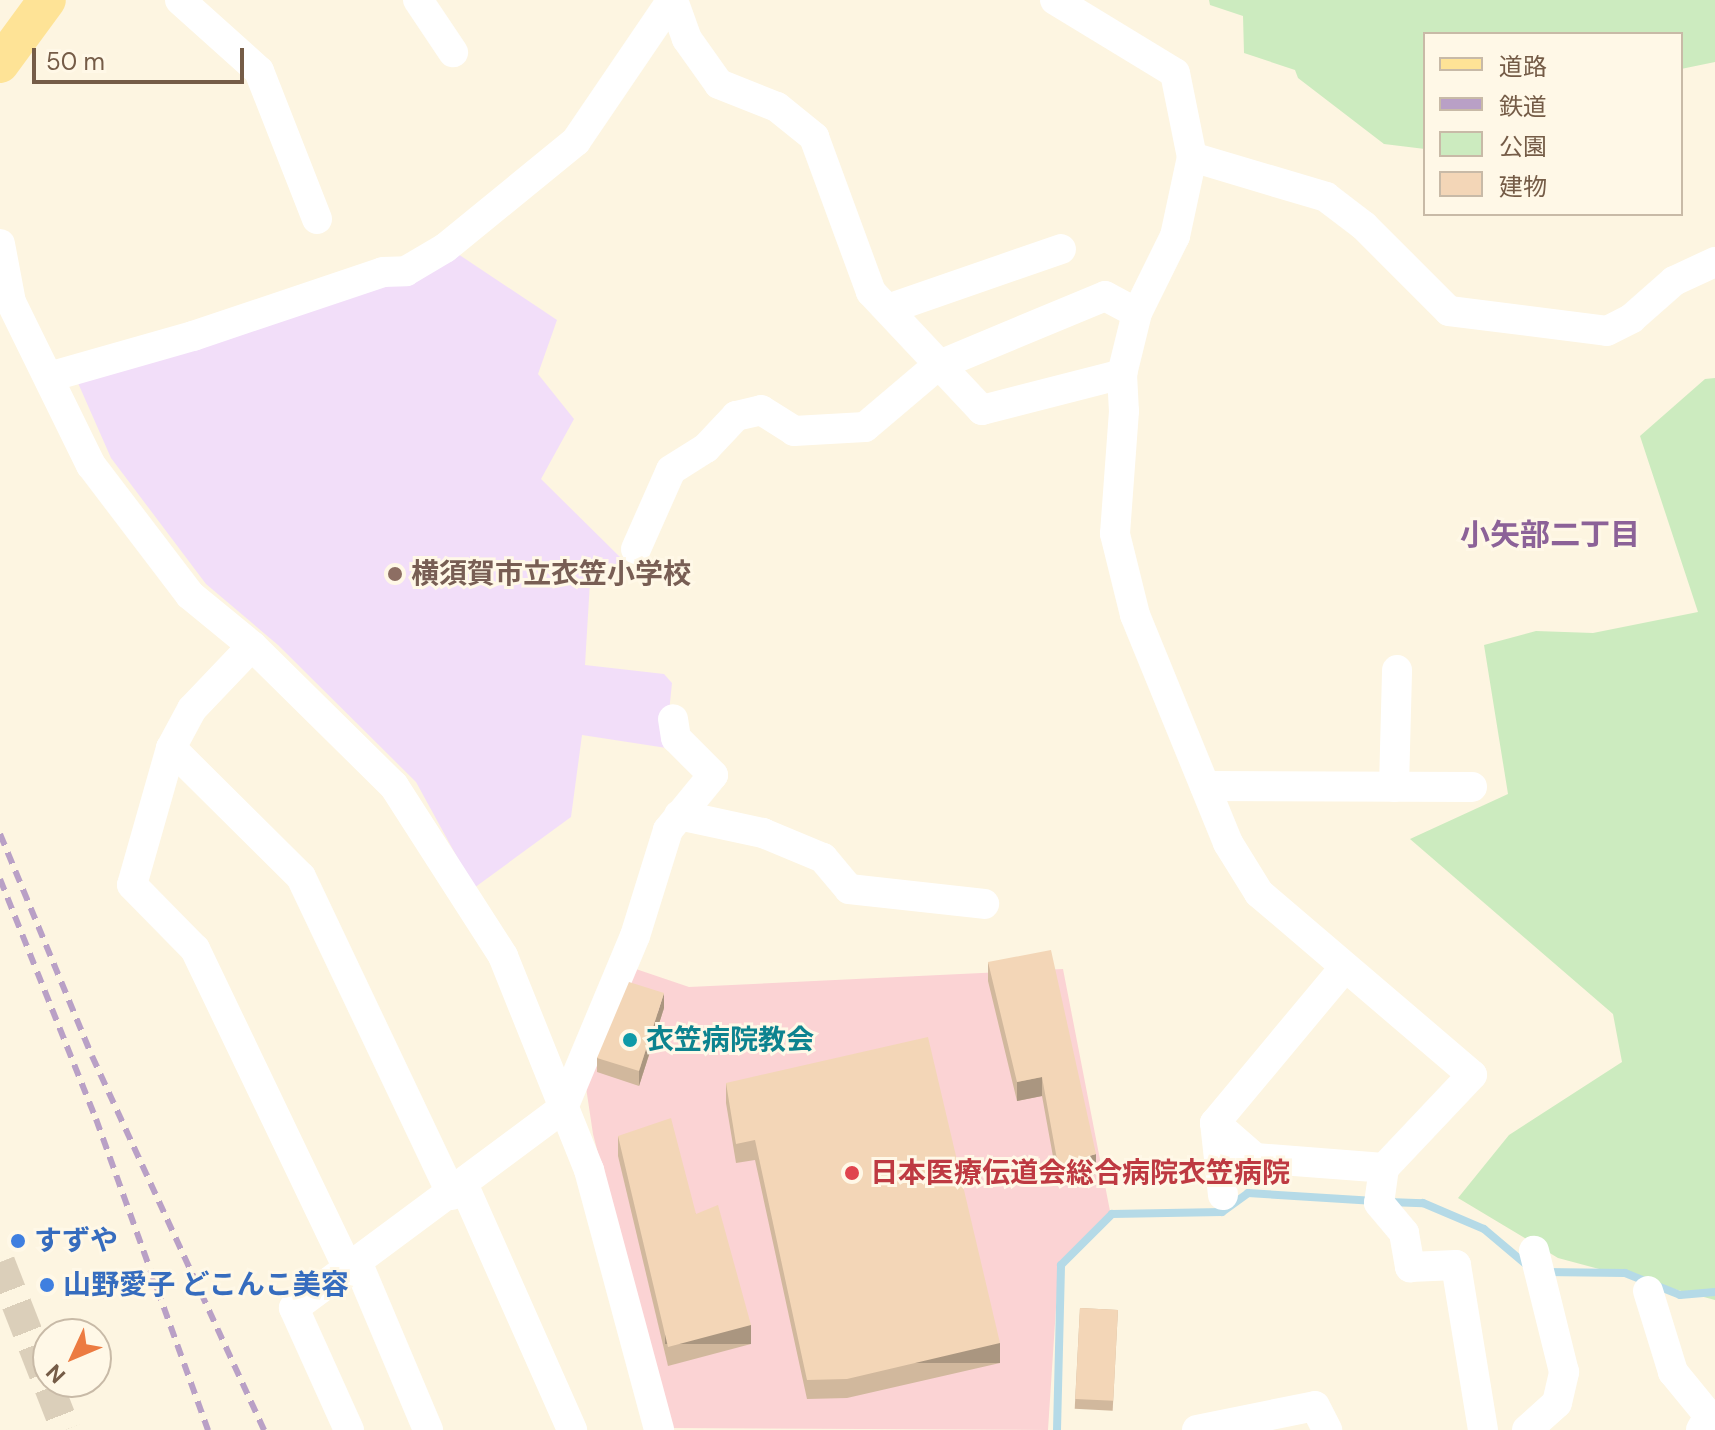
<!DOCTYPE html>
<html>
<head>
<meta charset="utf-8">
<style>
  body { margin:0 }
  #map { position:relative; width:1715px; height:1430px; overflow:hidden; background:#fdf5e1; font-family:"DM Sans","Noto Sans JP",sans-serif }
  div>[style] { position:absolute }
  .education>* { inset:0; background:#f2def9 }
  .medical>* { inset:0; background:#fbd3d4 }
  .green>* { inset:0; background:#ccebbf }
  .stream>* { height:8px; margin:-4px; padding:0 4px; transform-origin:4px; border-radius:4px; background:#b5dae7 }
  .minor-tunnel>* { height:30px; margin-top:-15px; transform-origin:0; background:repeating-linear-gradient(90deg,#dbcfba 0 30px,transparent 0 45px) }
  .minor>* { height:30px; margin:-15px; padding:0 15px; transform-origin:15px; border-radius:15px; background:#fff }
  .major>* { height:38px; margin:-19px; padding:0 19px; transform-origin:19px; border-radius:19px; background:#fee396 }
  .rail>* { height:6px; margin-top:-3px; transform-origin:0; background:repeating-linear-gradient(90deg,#b9a0c6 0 12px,transparent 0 20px) }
  .wall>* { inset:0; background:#d1b89d; transform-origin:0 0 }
  .shaded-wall>* { inset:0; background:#aa9680; transform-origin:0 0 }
  .building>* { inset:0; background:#f3d6b7; transform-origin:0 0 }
  .dots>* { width:22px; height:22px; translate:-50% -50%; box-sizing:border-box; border:4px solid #fff8e7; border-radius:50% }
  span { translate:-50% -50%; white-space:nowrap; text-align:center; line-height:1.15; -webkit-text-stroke:6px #fff8e7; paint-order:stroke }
  .education-label { font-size:28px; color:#785e54; font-weight:700 }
  .left { translate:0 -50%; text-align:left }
  .culture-label { font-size:28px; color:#0d838f; font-weight:700 }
  .health-label { font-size:28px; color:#be3a42; font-weight:700 }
  .shop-label { font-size:28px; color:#366cbe; font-weight:700 }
  .neighbourhood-label { font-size:30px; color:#8c6298; font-weight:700 }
  .legend { position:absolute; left:1423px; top:32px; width:260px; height:184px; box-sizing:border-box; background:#fff8e7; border:2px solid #c8baa7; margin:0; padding:10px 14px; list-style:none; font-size:24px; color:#755c47 }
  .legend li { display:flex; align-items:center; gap:16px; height:40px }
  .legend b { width:40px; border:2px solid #c8baa7 }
  .north { position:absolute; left:32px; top:1318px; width:80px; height:80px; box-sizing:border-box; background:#fff8e7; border:2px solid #c8baa7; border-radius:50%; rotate:226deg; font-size:22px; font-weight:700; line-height:32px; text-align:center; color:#755c47 }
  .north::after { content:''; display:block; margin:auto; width:28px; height:36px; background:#ec7b41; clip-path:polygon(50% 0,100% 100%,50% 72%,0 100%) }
  .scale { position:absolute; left:32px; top:48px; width:212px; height:36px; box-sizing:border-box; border:4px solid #755c47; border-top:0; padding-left:10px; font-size:24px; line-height:28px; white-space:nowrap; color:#755c47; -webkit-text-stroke:6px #fff8e7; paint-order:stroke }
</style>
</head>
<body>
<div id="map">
  <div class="education">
    <i style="clip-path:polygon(458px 254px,557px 320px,538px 374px,574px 419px,541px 479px,621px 558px,618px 564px,591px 565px,585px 665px,664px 674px,672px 683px,667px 732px,673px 749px,582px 735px,571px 817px,474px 888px,416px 782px,278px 645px,206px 584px,111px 458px,78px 383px)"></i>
  </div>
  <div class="medical">
    <i style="clip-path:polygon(630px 967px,689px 987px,1063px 969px,1110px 1211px,1059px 1262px,1048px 1430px,669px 1428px,593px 1134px,584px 1074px)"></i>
  </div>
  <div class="green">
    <i style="clip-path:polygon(1209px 0,1715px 0,1715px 62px,1681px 69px,1681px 34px,1425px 34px,1425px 149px,1384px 144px,1298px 78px,1295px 70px,1244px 53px,1243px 16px,1210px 5px)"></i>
    <i style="clip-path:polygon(1715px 378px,1715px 1300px,1558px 1258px,1458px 1198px,1509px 1135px,1622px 1062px,1613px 1014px,1410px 839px,1508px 794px,1484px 645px,1536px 631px,1593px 633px,1698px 612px,1640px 436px,1705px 379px)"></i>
  </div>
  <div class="stream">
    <i style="left:1388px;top:1202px;width:35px;rotate:2deg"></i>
    <i style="left:1423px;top:1203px;width:66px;rotate:23.1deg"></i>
    <i style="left:1484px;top:1229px;width:57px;rotate:40.1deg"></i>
    <i style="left:1544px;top:1272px;width:81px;rotate:0.7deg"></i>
    <i style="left:1625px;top:1273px;width:59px;rotate:21.8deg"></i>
    <i style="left:1680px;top:1295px;width:35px;rotate:-5deg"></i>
    <i style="left:1057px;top:1430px;width:165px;rotate:-88.6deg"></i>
    <i style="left:1061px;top:1265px;width:72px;rotate:-45deg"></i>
    <i style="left:1112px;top:1214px;width:110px;rotate:-1deg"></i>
    <i style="left:1222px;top:1212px;width:32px;rotate:-36deg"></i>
    <i style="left:1248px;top:1193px;width:127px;rotate:3.6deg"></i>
  </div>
  <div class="minor-tunnel">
    <i style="left:0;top:1262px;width:180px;rotate:68.6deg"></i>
  </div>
  <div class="minor">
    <i style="left:180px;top:0;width:106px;rotate:41.9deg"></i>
    <i style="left:259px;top:71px;width:159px;rotate:68.6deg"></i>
    <i style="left:418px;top:0;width:63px;rotate:56.1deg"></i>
    <i style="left:673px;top:0;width:41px;rotate:70.3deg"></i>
    <i style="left:687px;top:39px;width:55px;rotate:54.6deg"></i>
    <i style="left:719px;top:84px;width:62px;rotate:21.6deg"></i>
    <i style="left:777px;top:107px;width:48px;rotate:39deg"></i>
    <i style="left:814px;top:137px;width:165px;rotate:69.8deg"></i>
    <i style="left:871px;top:292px;width:162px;rotate:46.8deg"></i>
    <i style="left:982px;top:410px;width:145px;rotate:-14.4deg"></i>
    <i style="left:1055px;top:0;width:140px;rotate:31.3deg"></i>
    <i style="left:1175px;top:73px;width:86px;rotate:78.6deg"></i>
    <i style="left:1192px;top:157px;width:81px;rotate:102.1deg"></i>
    <i style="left:1175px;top:236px;width:86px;rotate:116.3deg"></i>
    <i style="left:1137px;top:313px;width:63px;rotate:103.8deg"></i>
    <i style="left:1122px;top:374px;width:37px;rotate:87deg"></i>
    <i style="left:1124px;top:411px;width:123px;rotate:94.2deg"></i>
    <i style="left:1115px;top:534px;width:83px;rotate:76.1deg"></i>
    <i style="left:1135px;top:615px;width:246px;rotate:67.8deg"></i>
    <i style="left:1228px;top:843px;width:59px;rotate:58.2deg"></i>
    <i style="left:1259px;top:893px;width:280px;rotate:40.5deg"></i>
    <i style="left:1472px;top:1075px;width:128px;rotate:133.4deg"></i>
    <i style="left:1384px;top:1168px;width:35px;rotate:98deg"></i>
    <i style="left:1379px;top:1203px;width:39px;rotate:50deg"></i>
    <i style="left:1404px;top:1233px;width:35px;rotate:80deg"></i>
    <i style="left:1410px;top:1267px;width:46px;rotate:-2.5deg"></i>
    <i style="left:1456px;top:1265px;width:167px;rotate:80.7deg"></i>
    <i style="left:1192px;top:157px;width:140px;rotate:16.6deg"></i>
    <i style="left:1326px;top:197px;width:48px;rotate:37.3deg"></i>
    <i style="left:1364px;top:226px;width:120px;rotate:45deg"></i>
    <i style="left:1449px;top:311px;width:159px;rotate:7.2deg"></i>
    <i style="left:1607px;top:331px;width:28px;rotate:-27deg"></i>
    <i style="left:1632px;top:318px;width:56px;rotate:-41.4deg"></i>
    <i style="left:1674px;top:281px;width:45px;rotate:-24.9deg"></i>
    <i style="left:0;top:244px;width:59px;rotate:79.3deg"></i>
    <i style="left:11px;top:302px;width:182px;rotate:63.9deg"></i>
    <i style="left:91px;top:465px;width:163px;rotate:52.7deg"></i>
    <i style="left:190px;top:595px;width:80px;rotate:39.4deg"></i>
    <i style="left:252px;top:646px;width:199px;rotate:44.6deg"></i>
    <i style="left:394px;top:786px;width:202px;rotate:57.3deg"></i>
    <i style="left:503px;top:956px;width:231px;rotate:68.1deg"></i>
    <i style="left:589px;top:1170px;width:269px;rotate:74.9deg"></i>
    <i style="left:888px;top:309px;width:183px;rotate:-19.1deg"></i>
    <i style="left:49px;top:377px;width:150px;rotate:-15.9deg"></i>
    <i style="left:193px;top:336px;width:200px;rotate:-18.6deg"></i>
    <i style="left:383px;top:272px;width:23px;rotate:-2deg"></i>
    <i style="left:406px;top:271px;width:45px;rotate:-30.5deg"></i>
    <i style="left:445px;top:248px;width:169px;rotate:-39.2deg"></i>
    <i style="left:576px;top:141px;width:171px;rotate:-55.8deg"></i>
    <i style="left:636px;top:549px;width:86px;rotate:-66.1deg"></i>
    <i style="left:671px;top:470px;width:41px;rotate:-32.2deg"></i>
    <i style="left:706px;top:448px;width:44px;rotate:-46.8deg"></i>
    <i style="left:736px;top:416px;width:26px;rotate:-13deg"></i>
    <i style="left:761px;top:410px;width:39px;rotate:32deg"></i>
    <i style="left:794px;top:431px;width:71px;rotate:-3.2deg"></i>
    <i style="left:865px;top:427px;width:94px;rotate:-40.3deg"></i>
    <i style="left:937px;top:366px;width:182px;rotate:-22.6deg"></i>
    <i style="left:1105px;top:296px;width:36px;rotate:28deg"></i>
    <i style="left:252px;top:646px;width:87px;rotate:133.6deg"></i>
    <i style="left:192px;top:709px;width:44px;rotate:118.3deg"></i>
    <i style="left:171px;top:748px;width:142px;rotate:105.9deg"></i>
    <i style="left:132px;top:885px;width:90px;rotate:45.5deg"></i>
    <i style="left:195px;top:949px;width:357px;rotate:64.4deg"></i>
    <i style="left:171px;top:748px;width:183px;rotate:44.8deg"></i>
    <i style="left:301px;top:877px;width:352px;rotate:64.6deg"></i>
    <i style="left:1205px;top:786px;width:267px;rotate:0.2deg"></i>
    <i style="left:1394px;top:787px;width:117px;rotate:-88.5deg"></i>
    <i style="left:679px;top:815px;width:86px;rotate:12.1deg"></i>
    <i style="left:763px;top:833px;width:65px;rotate:22.6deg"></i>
    <i style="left:823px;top:858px;width:40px;rotate:50deg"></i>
    <i style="left:849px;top:889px;width:136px;rotate:6.3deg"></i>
    <i style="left:1215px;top:1123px;width:53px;rotate:41.2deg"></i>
    <i style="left:1255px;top:1158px;width:129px;rotate:4.4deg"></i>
    <i style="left:464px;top:1186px;width:267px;rotate:66.1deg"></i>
    <i style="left:1223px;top:1195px;width:72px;rotate:-96.3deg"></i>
    <i style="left:1215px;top:1123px;width:202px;rotate:-50.2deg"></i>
    <i style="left:358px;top:1264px;width:180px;rotate:67.1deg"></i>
    <i style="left:1648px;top:1291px;width:85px;rotate:72.8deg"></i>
    <i style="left:1673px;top:1372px;width:57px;rotate:50.7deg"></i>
    <i style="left:1709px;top:1416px;width:16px;rotate:120deg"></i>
    <i style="left:349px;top:1430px;width:134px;rotate:-114.3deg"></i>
    <i style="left:294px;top:1308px;width:335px;rotate:-36.6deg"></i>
    <i style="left:563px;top:1108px;width:186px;rotate:-67.3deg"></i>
    <i style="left:635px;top:936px;width:111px;rotate:-72.7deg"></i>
    <i style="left:668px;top:830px;width:71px;rotate:-50.7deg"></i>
    <i style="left:713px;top:775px;width:52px;rotate:-135deg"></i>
    <i style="left:676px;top:738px;width:19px;rotate:-99deg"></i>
    <i style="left:1197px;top:1430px;width:120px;rotate:-11.5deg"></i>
    <i style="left:1315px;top:1406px;width:27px;rotate:63deg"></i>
    <i style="left:1527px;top:1430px;width:40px;rotate:-42deg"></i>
    <i style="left:1557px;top:1403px;width:32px;rotate:-77deg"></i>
    <i style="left:1564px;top:1372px;width:125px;rotate:-103.9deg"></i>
  </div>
  <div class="major">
    <i style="left:0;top:64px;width:79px;rotate:-53.7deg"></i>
  </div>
  <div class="rail">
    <i style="left:0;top:834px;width:240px;rotate:67.5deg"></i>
    <i style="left:92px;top:1056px;width:412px;rotate:65.3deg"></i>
    <i style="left:0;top:879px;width:258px;rotate:68.2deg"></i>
    <i style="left:96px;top:1119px;width:331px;rotate:70.2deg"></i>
  </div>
  <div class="wall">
    <i style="clip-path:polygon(988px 962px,1096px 1174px,1058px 1184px,1042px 1096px,1017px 1101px,988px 981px)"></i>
    <i style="clip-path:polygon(664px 1008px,639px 1086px,597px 1072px,597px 1058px)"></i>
    <i style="clip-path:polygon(726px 1083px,1000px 1363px,847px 1398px,807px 1399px,755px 1160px,736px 1163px,726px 1103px)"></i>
    <i style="clip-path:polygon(618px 1136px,696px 1214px,751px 1344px,668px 1366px,618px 1156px)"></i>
    <i style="left:1080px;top:1308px;width:38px;height:101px;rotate:3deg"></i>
  </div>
  <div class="shaded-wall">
    <i style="clip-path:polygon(664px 993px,664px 1008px,639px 1086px,639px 1071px)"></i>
    <i style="clip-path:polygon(1042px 1077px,1042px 1096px,1017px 1101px,1017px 1082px)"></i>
    <i style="clip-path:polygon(1096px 1154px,1096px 1174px,1058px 1184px,1058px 1165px)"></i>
    <i style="left:751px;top:1325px;width:19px;height:86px;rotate:90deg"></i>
    <i style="left:1000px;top:1343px;width:20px;height:157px;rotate:90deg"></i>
  </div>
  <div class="building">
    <i style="clip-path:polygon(1051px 950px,1096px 1154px,1058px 1165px,1042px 1077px,1017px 1082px,988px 962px)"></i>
    <i style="clip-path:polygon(629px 982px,664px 993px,639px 1071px,597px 1058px)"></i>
    <i style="clip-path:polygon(928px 1037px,1000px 1343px,847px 1379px,807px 1380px,755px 1140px,736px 1144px,726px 1083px)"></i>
    <i style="clip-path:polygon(671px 1118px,696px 1214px,718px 1205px,751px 1325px,668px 1347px,618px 1136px)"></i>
    <i style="left:1080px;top:1308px;width:38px;height:91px;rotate:3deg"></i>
  </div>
  <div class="dots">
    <i style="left:395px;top:574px;background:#8d6e63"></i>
    <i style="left:630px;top:1040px;background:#0f9aa8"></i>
    <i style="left:852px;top:1173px;background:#e0444e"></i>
    <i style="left:18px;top:1241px;background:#3f7fe0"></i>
    <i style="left:47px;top:1285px;background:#3f7fe0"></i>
  </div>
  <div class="education-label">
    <span class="left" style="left:411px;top:574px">横須賀市立衣笠小学校</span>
  </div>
  <div class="culture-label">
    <span class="left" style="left:646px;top:1040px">衣笠病院教会</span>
  </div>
  <div class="health-label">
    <span class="left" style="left:870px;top:1173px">日本医療伝道会総合病院衣笠病院</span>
  </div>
  <div class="shop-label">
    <span class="left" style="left:34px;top:1241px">すずや</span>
    <span class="left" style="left:63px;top:1285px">山野愛子 どこんこ美容</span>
  </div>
  <div class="neighbourhood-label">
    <span style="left:1550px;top:535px">小矢部二丁目</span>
  </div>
  <ul class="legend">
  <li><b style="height:10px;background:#fee396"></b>道路</li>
  <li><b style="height:10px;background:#b9a0c6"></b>鉄道</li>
  <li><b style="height:22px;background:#ccebbf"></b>公園</li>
  <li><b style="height:22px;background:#f3d6b7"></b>建物</li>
  </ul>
  <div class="north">N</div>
  <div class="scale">50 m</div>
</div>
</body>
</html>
